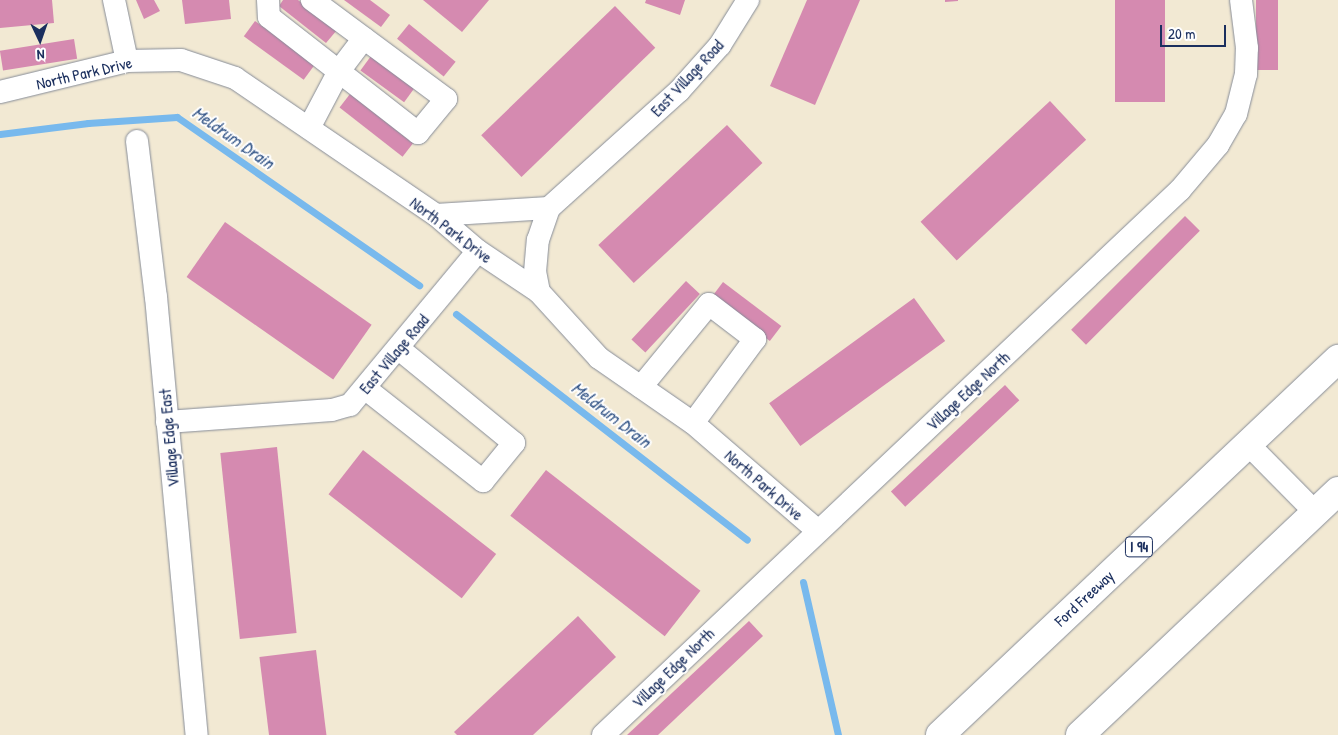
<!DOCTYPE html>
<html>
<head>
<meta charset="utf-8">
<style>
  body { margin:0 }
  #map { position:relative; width:1338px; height:735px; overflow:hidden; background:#f2e9d3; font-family:"Patrick Hand",sans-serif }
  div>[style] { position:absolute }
  .stream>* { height:7px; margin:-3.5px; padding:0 3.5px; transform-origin:3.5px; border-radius:3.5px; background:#78b9ed }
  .building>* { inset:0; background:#d58ab0; transform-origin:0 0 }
  .roads { filter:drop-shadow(0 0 1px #868c98) drop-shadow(0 0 1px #868c98) }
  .minor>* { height:22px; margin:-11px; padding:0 11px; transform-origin:11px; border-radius:11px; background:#fff }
  .highway>* { height:28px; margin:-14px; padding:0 14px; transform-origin:14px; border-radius:14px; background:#fff }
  span { translate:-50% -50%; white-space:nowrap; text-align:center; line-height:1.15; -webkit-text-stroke:4px #fff; paint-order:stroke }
  .shield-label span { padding:1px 4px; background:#fff; border:1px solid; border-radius:4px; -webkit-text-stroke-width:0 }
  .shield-label { font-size:15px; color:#1b2f5e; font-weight:700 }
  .street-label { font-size:16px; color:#1b2f5e }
  .water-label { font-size:18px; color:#375889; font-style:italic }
  .north { position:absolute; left:15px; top:15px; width:50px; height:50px; -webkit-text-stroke:4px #fff; paint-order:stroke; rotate:177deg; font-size:14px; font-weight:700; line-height:20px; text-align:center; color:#1b2f5e }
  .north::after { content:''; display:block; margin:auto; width:18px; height:22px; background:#1b2f5e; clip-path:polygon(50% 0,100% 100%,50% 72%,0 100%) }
  .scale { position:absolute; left:1160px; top:25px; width:66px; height:22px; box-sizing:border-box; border:2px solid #1b2f5e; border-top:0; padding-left:6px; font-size:15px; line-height:18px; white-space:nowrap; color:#1b2f5e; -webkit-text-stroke:4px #fff; paint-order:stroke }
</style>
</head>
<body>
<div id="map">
  <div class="stream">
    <i style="left:0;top:134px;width:89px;rotate:-7.1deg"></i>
    <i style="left:88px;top:123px;width:89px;rotate:-3.9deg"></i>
    <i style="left:177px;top:117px;width:295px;rotate:34.8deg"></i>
    <i style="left:456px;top:314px;width:368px;rotate:37.8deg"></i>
    <i style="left:803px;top:582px;width:157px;rotate:77.1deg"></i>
  </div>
  <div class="building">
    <i style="clip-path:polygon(0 0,52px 0,54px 23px,0 28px)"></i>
    <i style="clip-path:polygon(136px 0,154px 0,160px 11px,144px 19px)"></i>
    <i style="clip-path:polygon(182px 0,229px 0,231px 19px,185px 24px)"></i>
    <i style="clip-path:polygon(283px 0,298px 0,337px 30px,326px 43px,279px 6px)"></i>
    <i style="clip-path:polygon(344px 0,370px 0,390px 15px,381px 27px)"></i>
    <i style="clip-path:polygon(423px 0,489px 0,462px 32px)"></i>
    <i style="clip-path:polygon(646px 0,685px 0,680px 15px,645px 3px)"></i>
    <i style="clip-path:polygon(807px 0,860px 0,815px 105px,770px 86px)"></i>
    <i style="clip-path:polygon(945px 0,958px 0,958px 1px,945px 2px)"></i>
    <i style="left:1115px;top:0;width:50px;height:102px"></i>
    <i style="left:1256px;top:0;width:22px;height:70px"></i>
    <i style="left:615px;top:6px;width:58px;height:186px;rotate:46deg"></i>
    <i style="left:255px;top:21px;width:74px;height:19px;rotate:36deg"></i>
    <i style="left:409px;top:24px;width:60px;height:19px;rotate:39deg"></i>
    <i style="left:74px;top:39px;width:20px;height:75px;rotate:81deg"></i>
    <i style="left:371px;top:56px;width:54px;height:18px;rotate:36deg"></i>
    <i style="left:350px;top:94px;width:80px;height:17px;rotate:38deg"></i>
    <i style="left:1050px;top:101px;width:53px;height:177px;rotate:47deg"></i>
    <i style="left:727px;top:125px;width:52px;height:176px;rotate:47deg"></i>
    <i style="left:1185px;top:216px;width:21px;height:161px;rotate:45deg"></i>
    <i style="left:225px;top:222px;width:179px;height:67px;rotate:35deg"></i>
    <i style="left:686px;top:281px;width:19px;height:80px;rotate:43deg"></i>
    <i style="left:723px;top:282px;width:73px;height:19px;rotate:37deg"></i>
    <i style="left:914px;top:298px;width:53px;height:179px;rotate:54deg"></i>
    <i style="left:1005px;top:385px;width:21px;height:156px;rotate:47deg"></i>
    <i style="left:277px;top:447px;width:187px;height:57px;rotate:84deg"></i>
    <i style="left:363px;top:450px;width:169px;height:56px;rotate:38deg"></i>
    <i style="left:546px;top:470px;width:196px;height:58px;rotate:38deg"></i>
    <i style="clip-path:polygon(578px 616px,616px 657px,533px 735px,457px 735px,454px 732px)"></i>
    <i style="clip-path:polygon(749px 621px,763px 636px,658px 735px,627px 735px)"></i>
    <i style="left:316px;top:650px;width:86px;height:57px;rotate:83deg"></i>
  </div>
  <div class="roads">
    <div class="minor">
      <i style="left:114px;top:0;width:62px;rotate:78deg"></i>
      <i style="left:268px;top:0;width:17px;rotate:87deg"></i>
      <i style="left:269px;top:17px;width:189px;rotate:37.9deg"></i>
      <i style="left:418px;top:133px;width:44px;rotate:-50.5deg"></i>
      <i style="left:446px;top:99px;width:167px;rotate:-143.5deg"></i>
      <i style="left:0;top:92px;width:131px;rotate:-13.7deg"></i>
      <i style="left:127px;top:61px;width:54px;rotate:-1.1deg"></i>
      <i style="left:181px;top:60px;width:57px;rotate:18.4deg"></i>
      <i style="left:235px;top:78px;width:243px;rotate:34.3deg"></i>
      <i style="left:436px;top:215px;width:55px;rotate:40.6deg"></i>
      <i style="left:478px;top:251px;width:73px;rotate:33.9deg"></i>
      <i style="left:539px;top:292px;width:89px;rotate:47.7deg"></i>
      <i style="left:599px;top:358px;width:114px;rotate:34.7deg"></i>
      <i style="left:693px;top:423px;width:165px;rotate:40.8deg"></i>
      <i style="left:309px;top:128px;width:64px;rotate:-62.2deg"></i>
      <i style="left:339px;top:71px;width:41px;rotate:-52.9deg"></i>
      <i style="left:137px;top:141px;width:157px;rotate:83.1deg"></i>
      <i style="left:156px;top:297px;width:440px;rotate:84.7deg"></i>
      <i style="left:436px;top:215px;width:113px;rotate:-3.5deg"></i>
      <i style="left:549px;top:208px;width:175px;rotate:-42deg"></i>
      <i style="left:679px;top:91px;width:62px;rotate:-48.3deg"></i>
      <i style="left:720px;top:45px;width:53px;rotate:-58.1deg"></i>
      <i style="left:539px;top:292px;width:20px;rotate:-101deg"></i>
      <i style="left:535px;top:272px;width:32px;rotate:-85deg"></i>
      <i style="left:538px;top:240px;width:34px;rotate:-71deg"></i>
      <i style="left:641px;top:387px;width:107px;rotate:-50.7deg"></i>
      <i style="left:709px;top:304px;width:58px;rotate:37.3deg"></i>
      <i style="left:755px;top:339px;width:104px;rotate:126.4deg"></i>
      <i style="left:366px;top:389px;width:149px;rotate:38.2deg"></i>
      <i style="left:483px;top:481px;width:49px;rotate:-50.8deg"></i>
      <i style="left:514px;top:443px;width:149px;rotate:-140.7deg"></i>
      <i style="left:167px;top:422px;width:165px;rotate:-4.2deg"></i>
      <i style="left:332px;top:410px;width:19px;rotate:-16deg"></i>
      <i style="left:350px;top:405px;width:200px;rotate:-50.3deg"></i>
      <i style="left:1248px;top:444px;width:95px;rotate:45.4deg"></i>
      <i style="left:603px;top:735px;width:794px;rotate:-43.37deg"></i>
      <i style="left:1180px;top:190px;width:59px;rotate:-49.8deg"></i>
      <i style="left:1218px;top:145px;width:36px;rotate:-60deg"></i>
      <i style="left:1236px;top:114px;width:41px;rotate:-76deg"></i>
      <i style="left:1246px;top:74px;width:26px;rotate:-88deg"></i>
      <i style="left:1247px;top:48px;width:48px;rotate:-97.1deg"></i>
    </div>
    <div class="highway">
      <i style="left:940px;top:735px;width:548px;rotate:-43.37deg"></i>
      <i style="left:1080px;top:735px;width:355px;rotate:-43.4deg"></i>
    </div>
  </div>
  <div class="shield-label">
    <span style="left:1139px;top:547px">I 94</span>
  </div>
  <div class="street-label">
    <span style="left:84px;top:73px;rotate:-13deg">North Park Drive</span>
    <span style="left:687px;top:78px;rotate:-47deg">East Village Road</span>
    <span style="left:451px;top:230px;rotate:37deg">North Park Drive</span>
    <span style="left:394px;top:354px;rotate:-50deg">East Village Road</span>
    <span style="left:968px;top:391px;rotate:-43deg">Village Edge North</span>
    <span style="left:169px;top:438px;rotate:-95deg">Village Edge East</span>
    <span style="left:764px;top:485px;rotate:41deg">North Park Drive</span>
    <span style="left:1084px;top:598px;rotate:-43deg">Ford Freeway</span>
    <span style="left:673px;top:668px;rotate:-44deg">Village Edge North</span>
  </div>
  <div class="water-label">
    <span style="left:233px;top:138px;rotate:35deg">Meldrum Drain</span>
    <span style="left:611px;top:415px;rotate:38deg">Meldrum Drain</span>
  </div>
  <div class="north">N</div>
  <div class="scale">20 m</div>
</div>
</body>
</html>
